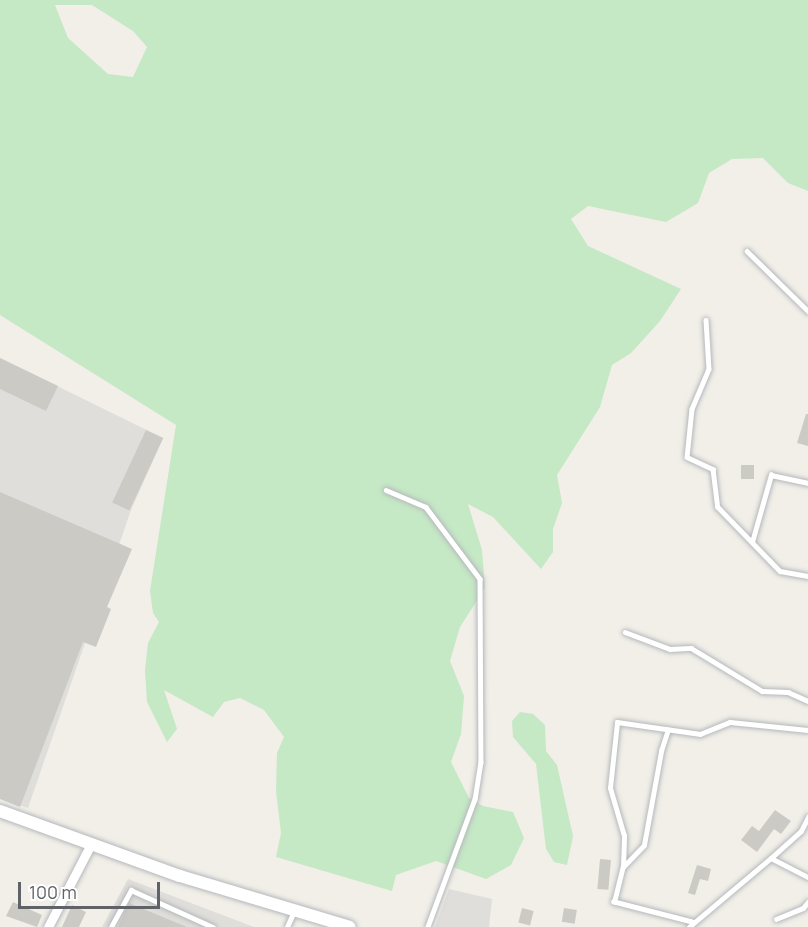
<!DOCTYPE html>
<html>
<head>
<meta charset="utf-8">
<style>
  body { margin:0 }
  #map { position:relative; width:808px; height:927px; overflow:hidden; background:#f1efe8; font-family:Manrope,sans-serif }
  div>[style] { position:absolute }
  .industrial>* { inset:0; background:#e0deda }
  .green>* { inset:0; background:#c5e8c5 }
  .building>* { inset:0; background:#cccac5; transform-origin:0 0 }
  .roads { filter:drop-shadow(0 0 2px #b5b8bc) drop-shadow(0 0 2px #b5b8bc) }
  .lane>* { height:4.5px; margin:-2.25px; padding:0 2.25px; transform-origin:2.25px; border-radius:2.25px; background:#fff }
  .street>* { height:9px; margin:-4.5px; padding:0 4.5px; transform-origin:4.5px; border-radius:4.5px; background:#fff }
  .secondary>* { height:12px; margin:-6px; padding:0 6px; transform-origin:6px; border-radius:6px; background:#fff }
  span { translate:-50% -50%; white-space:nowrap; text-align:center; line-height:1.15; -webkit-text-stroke:6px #fff; paint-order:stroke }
  .scale { position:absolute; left:18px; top:882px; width:142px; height:27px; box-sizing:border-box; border:3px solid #5f6368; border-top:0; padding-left:8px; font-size:18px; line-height:21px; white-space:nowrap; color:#5f6368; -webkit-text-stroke:4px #fff; paint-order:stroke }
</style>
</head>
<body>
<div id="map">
  <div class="industrial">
    <i style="clip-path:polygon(0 358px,163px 438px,131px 510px,28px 808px,0 798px)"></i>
    <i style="clip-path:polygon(128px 879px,254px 927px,102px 927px)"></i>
    <i style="clip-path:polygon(449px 889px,492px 899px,489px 927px,435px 927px)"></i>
  </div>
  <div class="green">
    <i style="clip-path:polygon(evenodd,0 0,808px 0,808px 191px,788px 183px,763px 158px,732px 159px,709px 173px,698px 203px,666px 222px,588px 206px,571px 219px,588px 246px,681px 289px,660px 321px,631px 353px,612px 365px,600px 407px,557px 475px,562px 503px,553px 529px,553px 552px,541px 569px,493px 517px,468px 504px,482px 550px,485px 588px,460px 627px,450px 661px,464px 696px,461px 734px,451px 762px,469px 798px,483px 806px,513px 812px,524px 838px,511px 865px,486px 879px,436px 861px,396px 875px,392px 891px,276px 857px,281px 833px,276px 791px,277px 753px,284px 737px,264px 710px,240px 698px,224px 702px,213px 717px,164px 690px,177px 729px,167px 742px,147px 702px,145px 670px,148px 643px,159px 622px,153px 613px,150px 591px,176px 425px,0 315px,0 0,55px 5px,92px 5px,133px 31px,147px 47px,133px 77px,108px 74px,68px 38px,55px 5px)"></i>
    <i style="clip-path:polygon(520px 712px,533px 714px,545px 725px,546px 751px,557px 765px,573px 836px,567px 865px,554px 862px,546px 849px,536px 764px,513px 737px,512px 721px)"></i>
  </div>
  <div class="building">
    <i style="clip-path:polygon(0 358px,58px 386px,46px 411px,0 389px)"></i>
    <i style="clip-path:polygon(806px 414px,808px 414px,808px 446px,797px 443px)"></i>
    <i style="left:146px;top:430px;width:19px;height:80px;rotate:25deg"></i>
    <i style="left:741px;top:465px;width:13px;height:14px"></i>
    <i style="clip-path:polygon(0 492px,132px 549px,107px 607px,111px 609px,96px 647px,83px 642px,20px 807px,0 799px)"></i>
    <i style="clip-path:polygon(775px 810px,791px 821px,781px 834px,774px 829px,757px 852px,741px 840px,752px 826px,759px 831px)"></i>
    <i style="left:600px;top:859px;width:11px;height:30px;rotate:5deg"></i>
    <i style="clip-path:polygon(697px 865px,711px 869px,708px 881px,700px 879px,695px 895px,688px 893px)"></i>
    <i style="clip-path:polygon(13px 902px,42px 915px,37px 927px,6px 916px)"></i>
    <i style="clip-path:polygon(129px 903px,187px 927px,118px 927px)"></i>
    <i style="clip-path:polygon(72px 905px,86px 912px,79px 927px,62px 927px)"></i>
    <i style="left:522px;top:908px;width:12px;height:15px;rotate:14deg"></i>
    <i style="left:564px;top:908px;width:13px;height:14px;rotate:9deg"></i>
  </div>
  <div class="roads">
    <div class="lane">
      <i style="left:747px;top:251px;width:86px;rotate:44.5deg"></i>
      <i style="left:706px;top:320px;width:49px;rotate:86.5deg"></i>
      <i style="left:709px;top:369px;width:43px;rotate:113deg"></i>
      <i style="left:692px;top:409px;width:48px;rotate:95.9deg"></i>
      <i style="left:687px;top:457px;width:29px;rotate:25deg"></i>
      <i style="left:713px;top:469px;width:38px;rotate:83deg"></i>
      <i style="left:718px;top:507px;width:89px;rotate:45.9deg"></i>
      <i style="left:780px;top:571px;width:28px;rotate:10deg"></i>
      <i style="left:386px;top:490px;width:43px;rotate:23deg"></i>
      <i style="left:426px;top:507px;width:90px;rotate:53.1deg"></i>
      <i style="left:480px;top:579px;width:183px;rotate:89.7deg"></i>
      <i style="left:481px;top:762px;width:37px;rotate:99deg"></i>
      <i style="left:475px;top:799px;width:136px;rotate:110.2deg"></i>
      <i style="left:752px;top:542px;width:70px;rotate:-74.2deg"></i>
      <i style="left:771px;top:475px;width:38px;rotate:12deg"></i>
      <i style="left:625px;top:632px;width:48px;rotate:20.7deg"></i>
      <i style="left:670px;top:649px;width:21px;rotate:-3deg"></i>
      <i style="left:691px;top:648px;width:83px;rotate:31.2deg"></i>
      <i style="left:762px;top:691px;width:26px;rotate:2deg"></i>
      <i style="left:788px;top:692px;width:22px;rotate:24deg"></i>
      <i style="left:771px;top:858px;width:40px;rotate:-42deg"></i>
      <i style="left:801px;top:831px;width:16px;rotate:-63deg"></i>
      <i style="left:623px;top:867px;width:30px;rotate:-46deg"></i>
      <i style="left:644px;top:845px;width:96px;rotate:-79.7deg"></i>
      <i style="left:661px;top:751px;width:22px;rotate:-72deg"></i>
      <i style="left:776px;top:919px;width:29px;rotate:-22deg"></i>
      <i style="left:803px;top:908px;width:8px;rotate:-50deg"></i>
      <i style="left:692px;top:922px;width:81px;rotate:-165.6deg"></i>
      <i style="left:614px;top:902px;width:36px;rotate:-76deg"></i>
      <i style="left:623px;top:867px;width:31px;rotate:-88deg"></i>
      <i style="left:624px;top:836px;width:50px;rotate:-106.3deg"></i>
      <i style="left:610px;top:788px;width:66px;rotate:-83.9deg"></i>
      <i style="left:617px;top:722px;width:84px;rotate:8.2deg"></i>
      <i style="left:700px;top:734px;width:32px;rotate:-22deg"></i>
      <i style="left:730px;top:722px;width:78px;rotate:5.9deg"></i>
      <i style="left:111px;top:927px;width:42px;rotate:-61.6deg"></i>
      <i style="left:131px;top:890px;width:90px;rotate:24.3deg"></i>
      <i style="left:287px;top:927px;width:17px;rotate:-66deg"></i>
      <i style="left:689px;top:927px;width:107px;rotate:-40.1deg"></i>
      <i style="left:771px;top:858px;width:42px;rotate:27.2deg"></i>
    </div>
    <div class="street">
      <i style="left:48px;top:927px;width:93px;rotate:-62.6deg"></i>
    </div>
    <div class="secondary">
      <i style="left:0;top:811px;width:191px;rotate:19.9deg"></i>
      <i style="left:180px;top:876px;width:177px;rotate:16.7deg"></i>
    </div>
  </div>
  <div class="scale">100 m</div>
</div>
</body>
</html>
